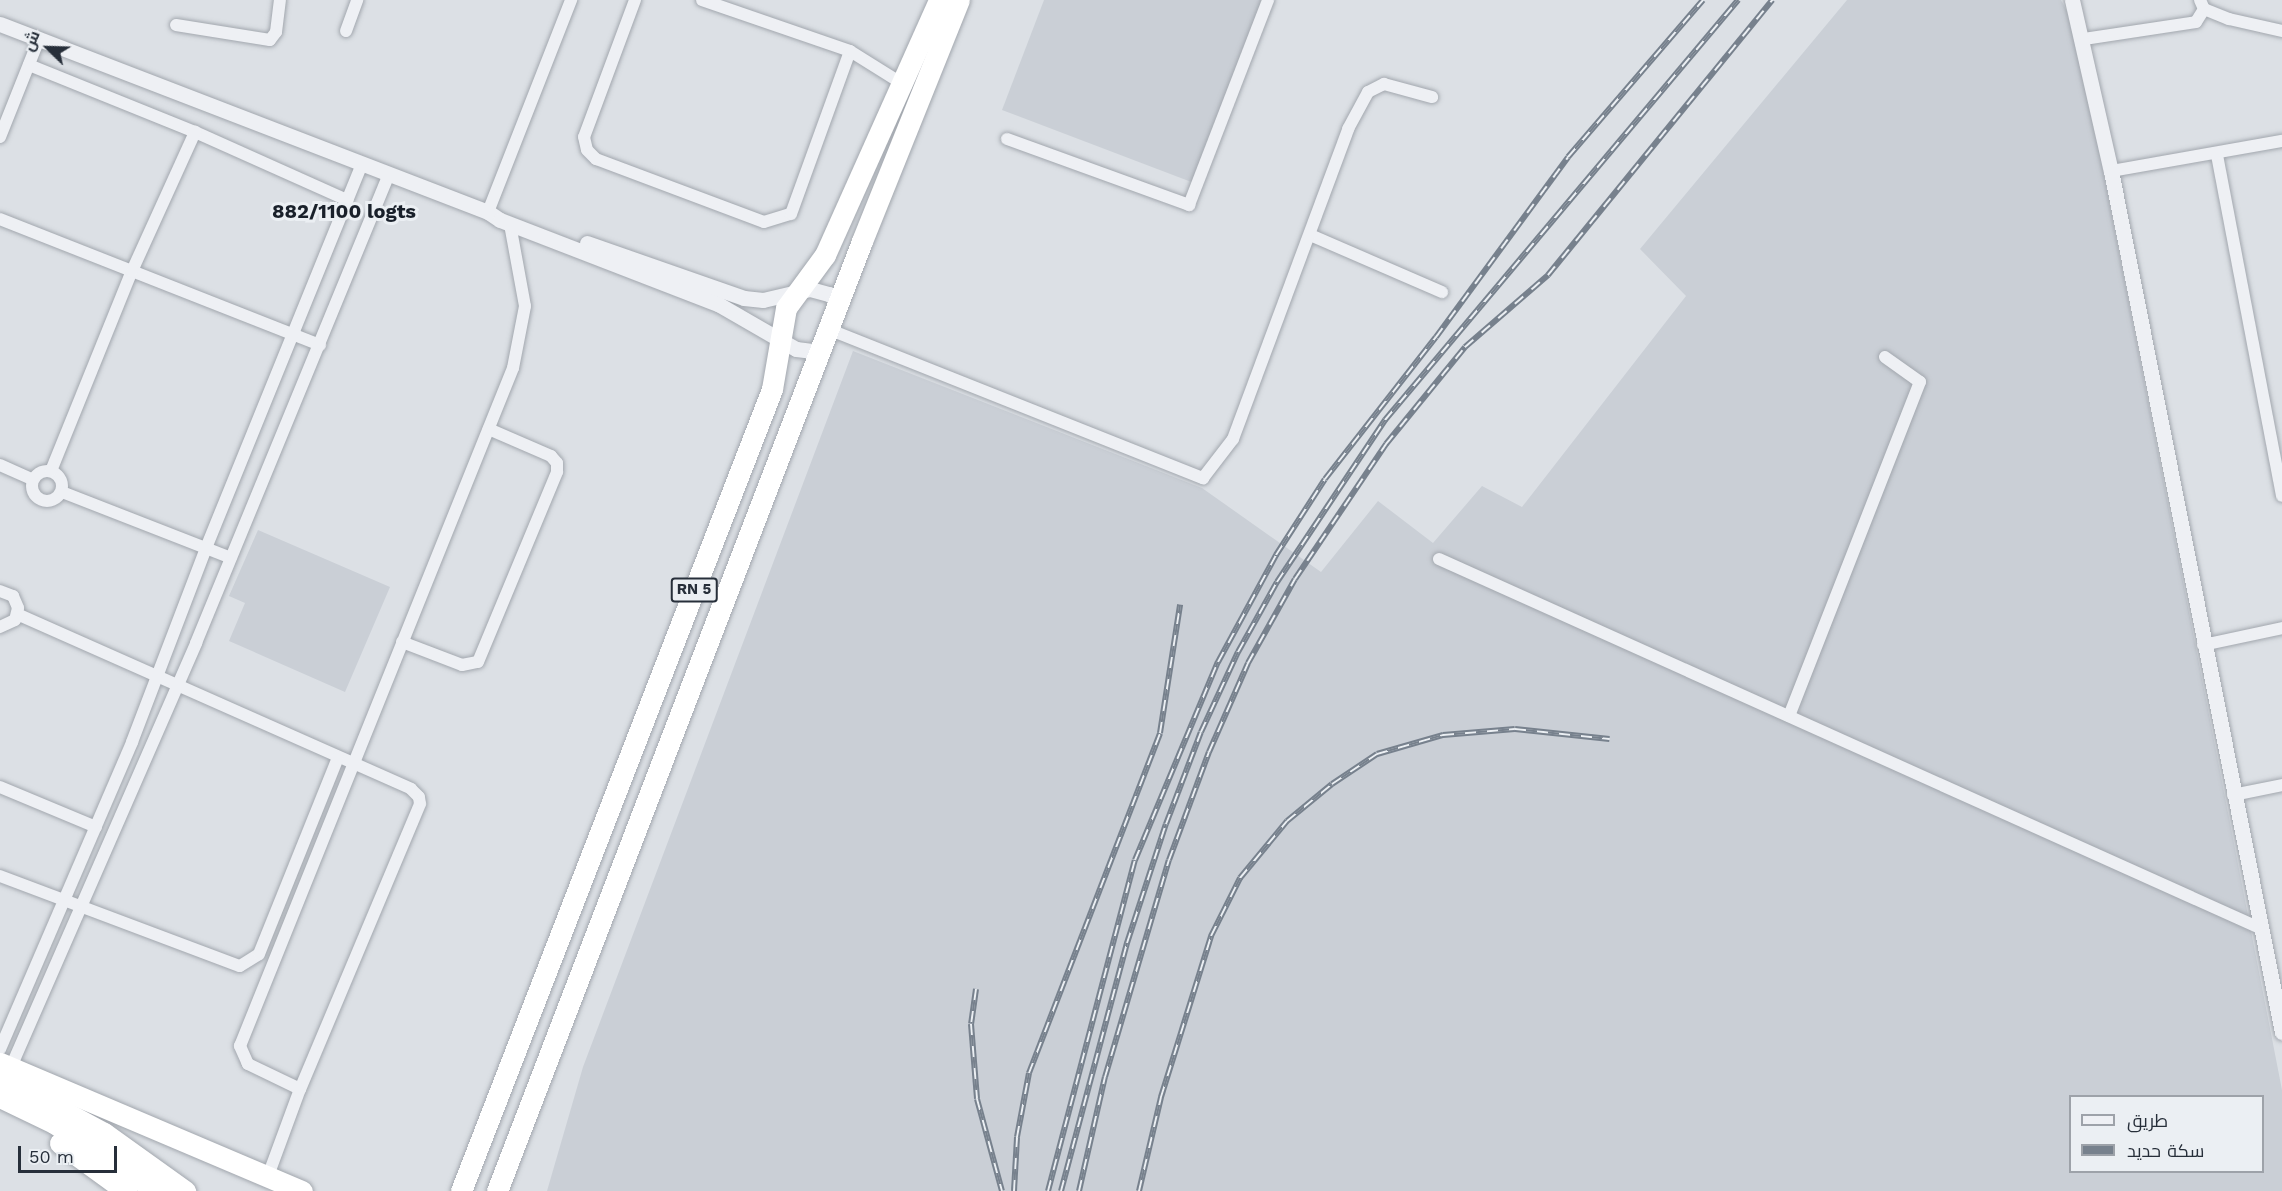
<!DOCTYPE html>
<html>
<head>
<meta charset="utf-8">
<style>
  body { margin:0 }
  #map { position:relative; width:2282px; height:1191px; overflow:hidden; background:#dce0e5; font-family:"Work Sans",Cairo,sans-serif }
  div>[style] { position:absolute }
  .built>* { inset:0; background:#cacfd6 }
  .roads { filter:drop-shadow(0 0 2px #a2a7ae) drop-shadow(0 0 2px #a2a7ae) }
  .minor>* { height:12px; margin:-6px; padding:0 6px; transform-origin:6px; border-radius:6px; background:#eef0f4 }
  .minor>.ring { margin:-6px; padding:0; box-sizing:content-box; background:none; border:12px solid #eef0f4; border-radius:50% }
  .tertiary>* { height:15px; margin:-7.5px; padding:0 7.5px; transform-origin:7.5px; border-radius:7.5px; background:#eef0f4 }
  .trunk>* { height:21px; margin:-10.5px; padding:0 10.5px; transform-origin:10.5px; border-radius:10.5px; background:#fff }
  .rail>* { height:6px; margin-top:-3px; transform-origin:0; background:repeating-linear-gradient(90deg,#ebeff3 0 11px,#77818d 0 22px); box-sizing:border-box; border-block:2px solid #77818d }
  span { translate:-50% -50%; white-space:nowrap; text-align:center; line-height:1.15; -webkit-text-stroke:6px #ebeff3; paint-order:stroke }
  .shield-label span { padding:2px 4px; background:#ebeff3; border:2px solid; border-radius:4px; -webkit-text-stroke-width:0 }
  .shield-label { font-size:15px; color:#272f3a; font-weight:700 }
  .quarter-label { font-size:20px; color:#19202a; font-weight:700 }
  .legend { position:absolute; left:2069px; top:1095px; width:195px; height:78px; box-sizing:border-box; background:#ebeff3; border:2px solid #9da2a9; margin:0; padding:8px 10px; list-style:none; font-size:18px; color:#272f3a }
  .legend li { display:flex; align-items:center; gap:12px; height:30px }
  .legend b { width:30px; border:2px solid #9da2a9 }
  .north { position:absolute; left:18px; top:18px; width:60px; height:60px; -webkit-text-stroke:4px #ebeff3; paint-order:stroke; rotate:293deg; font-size:16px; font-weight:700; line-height:24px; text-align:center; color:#272f3a }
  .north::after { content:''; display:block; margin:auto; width:21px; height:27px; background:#272f3a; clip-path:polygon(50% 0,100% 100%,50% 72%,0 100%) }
  .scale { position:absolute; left:18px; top:1146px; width:99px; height:27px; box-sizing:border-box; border:3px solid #272f3a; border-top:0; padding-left:8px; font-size:18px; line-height:21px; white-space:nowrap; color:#272f3a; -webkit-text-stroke:4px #ebeff3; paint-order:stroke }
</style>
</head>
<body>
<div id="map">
  <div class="built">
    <i style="clip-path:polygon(1044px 0,1264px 0,1194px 183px,1002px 110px)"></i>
    <i style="clip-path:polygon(evenodd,1847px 0,2061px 0,2075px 27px,2282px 1090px,2282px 1191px,547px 1191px,583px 1067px,853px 351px,1202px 488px,1321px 572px,1378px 501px,1433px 543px,1482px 486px,1522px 507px,1686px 296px,1640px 249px,1847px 0,2070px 1096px,2262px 1096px,2262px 1172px,2070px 1172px,2070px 1096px)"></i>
    <i style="clip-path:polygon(258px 530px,390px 587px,345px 692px,229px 641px,245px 603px,229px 596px)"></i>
  </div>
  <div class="roads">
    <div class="minor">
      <i style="left:635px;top:0;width:146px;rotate:110.4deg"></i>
      <i style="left:584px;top:137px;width:13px;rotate:77deg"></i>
      <i style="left:587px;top:150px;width:13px;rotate:45deg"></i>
      <i style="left:596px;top:159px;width:179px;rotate:20.6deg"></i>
      <i style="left:764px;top:222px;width:28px;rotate:-17deg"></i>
      <i style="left:791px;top:214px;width:173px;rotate:-70.1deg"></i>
      <i style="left:702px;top:0;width:157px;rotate:19deg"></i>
      <i style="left:850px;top:51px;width:66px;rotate:32deg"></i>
      <i style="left:2200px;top:0;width:10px;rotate:66deg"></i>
      <i style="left:2204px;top:9px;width:27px;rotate:22deg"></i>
      <i style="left:2229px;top:19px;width:54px;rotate:12.8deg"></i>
      <i style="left:176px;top:25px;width:95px;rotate:9.1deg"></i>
      <i style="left:270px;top:40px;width:10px;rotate:-53deg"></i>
      <i style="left:276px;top:32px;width:32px;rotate:-83deg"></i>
      <i style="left:346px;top:31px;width:33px;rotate:-70deg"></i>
      <i style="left:2084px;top:39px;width:113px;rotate:-8.6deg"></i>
      <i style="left:2196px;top:22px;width:15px;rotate:-58deg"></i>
      <i style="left:29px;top:65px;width:179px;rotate:22deg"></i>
      <i style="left:195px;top:132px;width:167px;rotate:24.1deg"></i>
      <i style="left:0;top:137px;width:105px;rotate:-68.3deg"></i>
      <i style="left:1007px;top:139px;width:194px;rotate:19.9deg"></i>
      <i style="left:1189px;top:205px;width:220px;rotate:-68.9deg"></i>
      <i style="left:2217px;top:155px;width:347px;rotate:79.2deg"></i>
      <i style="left:2111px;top:171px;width:174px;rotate:-10deg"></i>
      <i style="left:488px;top:212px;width:228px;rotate:-68.6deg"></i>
      <i style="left:0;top:219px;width:344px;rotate:21.5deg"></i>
      <i style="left:1310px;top:235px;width:144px;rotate:23.4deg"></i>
      <i style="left:828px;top:329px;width:404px;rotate:21.7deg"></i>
      <i style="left:1203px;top:478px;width:49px;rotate:-52.4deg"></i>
      <i style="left:1233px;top:439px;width:331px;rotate:-69.6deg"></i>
      <i style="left:1348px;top:129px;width:42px;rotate:-61.6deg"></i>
      <i style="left:1368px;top:92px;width:18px;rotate:-27deg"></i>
      <i style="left:1384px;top:84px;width:50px;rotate:15.2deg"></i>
      <i style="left:0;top:465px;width:36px;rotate:24deg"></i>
      <i class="ring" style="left:32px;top:471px;width:18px;height:18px"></i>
      <i style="left:51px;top:471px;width:216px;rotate:-68deg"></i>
      <i style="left:132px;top:271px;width:153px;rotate:-65.6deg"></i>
      <i style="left:62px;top:492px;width:181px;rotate:21.3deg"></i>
      <i style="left:1439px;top:559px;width:902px;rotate:24.21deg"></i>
      <i style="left:0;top:591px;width:14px;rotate:21deg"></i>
      <i style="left:13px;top:596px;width:13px;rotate:67deg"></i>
      <i style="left:18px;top:608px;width:12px;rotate:104deg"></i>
      <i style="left:15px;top:620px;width:17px;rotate:155deg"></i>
      <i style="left:17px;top:614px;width:431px;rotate:23.9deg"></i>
      <i style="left:411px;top:789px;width:11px;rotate:45deg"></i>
      <i style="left:419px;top:797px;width:7px;rotate:82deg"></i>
      <i style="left:420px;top:804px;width:309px;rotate:112.8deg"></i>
      <i style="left:300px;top:1089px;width:93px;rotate:110.2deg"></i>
      <i style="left:402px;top:642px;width:64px;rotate:21deg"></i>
      <i style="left:462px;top:665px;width:16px;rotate:-11deg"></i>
      <i style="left:478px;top:662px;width:206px;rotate:-67.4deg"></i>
      <i style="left:557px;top:472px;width:9px;rotate:-90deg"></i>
      <i style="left:557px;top:463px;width:9px;rotate:-131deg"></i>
      <i style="left:551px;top:456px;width:68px;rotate:-156.5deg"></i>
      <i style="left:2203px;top:645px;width:81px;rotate:-12.1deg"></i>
      <i style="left:1789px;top:716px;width:359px;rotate:-68.6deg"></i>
      <i style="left:1920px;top:382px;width:43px;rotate:-144.5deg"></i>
      <i style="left:0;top:787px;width:104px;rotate:22.6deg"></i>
      <i style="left:2233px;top:795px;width:50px;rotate:-11.5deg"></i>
      <i style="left:0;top:876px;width:256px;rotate:20.6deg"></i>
      <i style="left:240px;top:966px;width:22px;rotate:-32deg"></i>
      <i style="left:259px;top:954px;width:212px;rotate:-68.1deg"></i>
      <i style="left:0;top:1049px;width:334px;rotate:-66.7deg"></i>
      <i style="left:132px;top:742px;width:208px;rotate:-69.1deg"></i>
      <i style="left:206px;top:548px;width:414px;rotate:-67.9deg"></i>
      <i style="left:11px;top:1067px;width:463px;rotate:-66.4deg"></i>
      <i style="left:196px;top:643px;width:507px;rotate:-67.63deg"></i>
      <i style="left:300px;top:1089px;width:58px;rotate:-154.3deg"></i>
      <i style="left:248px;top:1064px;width:20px;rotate:-114deg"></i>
      <i style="left:240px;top:1046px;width:731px;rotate:-68.07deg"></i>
      <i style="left:513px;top:368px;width:63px;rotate:-79deg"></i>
      <i style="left:525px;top:306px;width:83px;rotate:-100.4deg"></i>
    </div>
    <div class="tertiary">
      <i style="left:2072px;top:0;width:175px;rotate:77.2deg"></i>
      <i style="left:2111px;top:171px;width:878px;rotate:78.77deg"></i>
      <i style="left:0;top:24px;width:523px;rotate:21.07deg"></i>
      <i style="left:488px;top:212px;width:14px;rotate:34deg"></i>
      <i style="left:500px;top:220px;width:234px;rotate:21.1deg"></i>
      <i style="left:718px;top:304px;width:90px;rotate:30deg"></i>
      <i style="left:796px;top:349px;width:24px;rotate:7deg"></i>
      <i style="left:587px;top:243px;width:166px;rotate:19.3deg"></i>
      <i style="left:744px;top:298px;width:19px;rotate:6deg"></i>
      <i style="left:763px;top:300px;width:48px;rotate:-13.2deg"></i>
      <i style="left:810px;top:289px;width:20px;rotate:15deg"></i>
      <i style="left:829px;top:294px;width:13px;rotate:39deg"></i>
    </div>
    <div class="trunk">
      <i style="left:0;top:1063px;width:328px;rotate:23deg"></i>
      <i style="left:0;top:1077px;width:118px;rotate:28.3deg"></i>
      <i style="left:104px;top:1133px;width:100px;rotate:35.6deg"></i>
      <i style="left:0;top:1097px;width:60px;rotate:25.7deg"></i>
      <i style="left:54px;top:1123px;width:123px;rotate:33.4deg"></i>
      <i style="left:60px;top:1143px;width:82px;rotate:36deg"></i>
      <i style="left:461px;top:1191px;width:860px;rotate:-68.8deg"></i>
      <i style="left:772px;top:389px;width:82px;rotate:-80.2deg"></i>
      <i style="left:786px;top:308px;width:66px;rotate:-53.7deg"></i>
      <i style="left:825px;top:255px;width:279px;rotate:-65.9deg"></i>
      <i style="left:497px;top:1191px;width:1018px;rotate:-68.98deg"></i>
      <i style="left:862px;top:241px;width:260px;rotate:-68.1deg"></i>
    </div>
  </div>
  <div class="rail">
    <i style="left:976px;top:989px;width:35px;rotate:98deg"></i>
    <i style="left:971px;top:1024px;width:75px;rotate:85.4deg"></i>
    <i style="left:977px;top:1099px;width:95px;rotate:74.8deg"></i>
    <i style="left:1014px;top:1191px;width:54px;rotate:-86.8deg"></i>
    <i style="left:1017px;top:1137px;width:65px;rotate:-79.4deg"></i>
    <i style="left:1029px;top:1073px;width:364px;rotate:-68.9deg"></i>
    <i style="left:1160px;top:733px;width:130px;rotate:-81.1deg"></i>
    <i style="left:1048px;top:1191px;width:342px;rotate:-75.3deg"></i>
    <i style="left:1135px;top:860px;width:215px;rotate:-67.3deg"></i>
    <i style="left:1218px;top:662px;width:122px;rotate:-61.5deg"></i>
    <i style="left:1276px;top:555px;width:90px;rotate:-57.2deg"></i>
    <i style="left:1325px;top:479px;width:180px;rotate:-52deg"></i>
    <i style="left:1436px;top:337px;width:223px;rotate:-53.7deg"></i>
    <i style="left:1568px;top:157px;width:207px;rotate:-49.3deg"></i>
    <i style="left:1061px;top:1191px;width:257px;rotate:-75.1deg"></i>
    <i style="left:1127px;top:943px;width:125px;rotate:-71.9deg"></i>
    <i style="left:1166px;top:824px;width:98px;rotate:-69.2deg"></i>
    <i style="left:1201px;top:732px;width:88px;rotate:-65.2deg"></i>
    <i style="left:1238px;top:652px;width:80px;rotate:-60.9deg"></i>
    <i style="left:1277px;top:582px;width:195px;rotate:-56.3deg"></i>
    <i style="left:1385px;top:420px;width:549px;rotate:-49.95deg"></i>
    <i style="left:1079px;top:1191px;width:117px;rotate:-77.2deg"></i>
    <i style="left:1105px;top:1077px;width:226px;rotate:-73.6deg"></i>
    <i style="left:1169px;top:860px;width:115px;rotate:-69.7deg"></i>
    <i style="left:1209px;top:752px;width:97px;rotate:-66.3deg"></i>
    <i style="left:1248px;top:663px;width:96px;rotate:-60.8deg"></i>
    <i style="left:1295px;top:579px;width:163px;rotate:-56deg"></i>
    <i style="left:1386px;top:444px;width:125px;rotate:-50.8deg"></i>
    <i style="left:1465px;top:347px;width:110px;rotate:-40.9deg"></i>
    <i style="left:1548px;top:275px;width:355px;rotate:-50.8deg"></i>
    <i style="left:1139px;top:1191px;width:97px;rotate:-76.8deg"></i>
    <i style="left:1161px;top:1097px;width:169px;rotate:-72.7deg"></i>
    <i style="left:1211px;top:936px;width:65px;rotate:-63.4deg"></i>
    <i style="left:1240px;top:878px;width:74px;rotate:-50.5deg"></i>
    <i style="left:1287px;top:821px;width:58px;rotate:-39.4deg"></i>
    <i style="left:1332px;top:784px;width:54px;rotate:-33.7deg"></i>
    <i style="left:1377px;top:754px;width:69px;rotate:-16.1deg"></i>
    <i style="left:1443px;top:735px;width:72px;rotate:-4.8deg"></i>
    <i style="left:1515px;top:729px;width:95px;rotate:6.1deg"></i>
  </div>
  <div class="shield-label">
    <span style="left:694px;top:590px">RN 5</span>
  </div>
  <div class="quarter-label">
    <span style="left:344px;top:211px">882/1100 logts</span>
  </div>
  <ul class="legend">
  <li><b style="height:8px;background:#eef0f4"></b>طريق</li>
  <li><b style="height:8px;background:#77818d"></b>سكة حديد</li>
  </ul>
  <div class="north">ش</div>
  <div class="scale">50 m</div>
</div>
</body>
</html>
